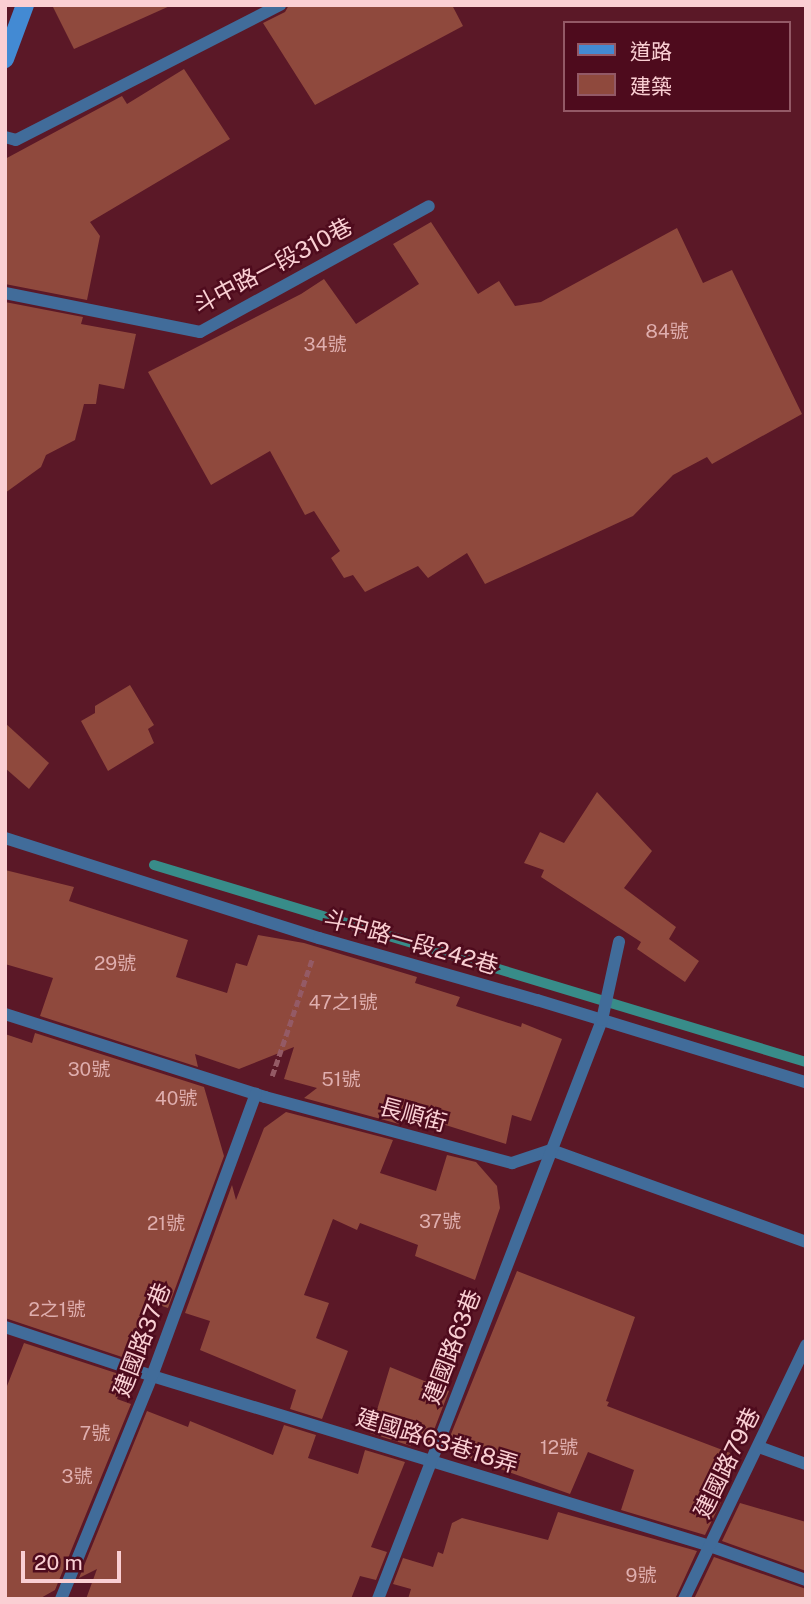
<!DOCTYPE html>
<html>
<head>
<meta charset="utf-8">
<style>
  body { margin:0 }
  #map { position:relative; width:811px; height:1604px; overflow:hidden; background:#5b1827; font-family:"Public Sans","Noto Sans TC",sans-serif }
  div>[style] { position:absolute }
  .stream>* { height:10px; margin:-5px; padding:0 5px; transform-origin:5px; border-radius:5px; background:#388c89 }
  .building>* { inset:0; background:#8f493d }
  .path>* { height:4.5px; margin-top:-2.25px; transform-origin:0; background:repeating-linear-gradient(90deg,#945a65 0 7px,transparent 0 10.5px) }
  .service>* { height:12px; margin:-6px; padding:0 6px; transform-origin:6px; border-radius:6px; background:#416c9a }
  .secondary>* { height:18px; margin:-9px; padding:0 9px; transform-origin:9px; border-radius:9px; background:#438ad3 }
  span { translate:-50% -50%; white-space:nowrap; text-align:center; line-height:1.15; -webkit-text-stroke:5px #4e0b1d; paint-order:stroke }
  .number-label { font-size:19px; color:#dfaeae }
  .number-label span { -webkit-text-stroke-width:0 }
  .street-label { font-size:23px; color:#facfd3 }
  .frame { position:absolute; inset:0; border:7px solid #facfd3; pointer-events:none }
  .legend { position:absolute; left:563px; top:21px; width:228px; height:91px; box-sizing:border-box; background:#4e0b1d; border:2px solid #935966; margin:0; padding:9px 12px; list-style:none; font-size:21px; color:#facfd3 }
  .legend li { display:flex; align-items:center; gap:14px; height:35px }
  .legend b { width:35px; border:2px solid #935966 }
  .scale { position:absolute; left:21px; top:1551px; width:100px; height:32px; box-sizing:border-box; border:4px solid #facfd3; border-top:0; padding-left:9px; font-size:21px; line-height:24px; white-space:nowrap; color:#facfd3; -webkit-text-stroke:5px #4e0b1d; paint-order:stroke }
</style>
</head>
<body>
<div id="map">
  <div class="stream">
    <i style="left:154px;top:865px;width:681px;rotate:16.81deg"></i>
  </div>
  <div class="building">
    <i style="clip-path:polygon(52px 5px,172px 5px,74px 49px)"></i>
    <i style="clip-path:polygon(289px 5px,452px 5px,463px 26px,315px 105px,263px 23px,285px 12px)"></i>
    <i style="clip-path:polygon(184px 69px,230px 139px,90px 222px,100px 236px,87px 300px,5px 284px,5px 159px,122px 96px,127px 104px)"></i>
    <i style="clip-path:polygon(431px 222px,478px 294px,499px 281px,515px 306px,541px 302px,677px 228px,703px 283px,732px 270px,802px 414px,712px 464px,707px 457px,673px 475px,633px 516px,485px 584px,467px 553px,428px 578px,418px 566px,365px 592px,353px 575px,344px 578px,331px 558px,340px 551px,314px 511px,305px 515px,270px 451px,211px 485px,148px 372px,301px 294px,324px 279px,356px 324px,419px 284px,393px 244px)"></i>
    <i style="clip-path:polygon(5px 302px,83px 317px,81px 324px,136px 334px,124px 389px,99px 384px,96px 404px,84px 404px,75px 440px,46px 455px,41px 467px,5px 493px)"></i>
    <i style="clip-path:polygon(130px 685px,154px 725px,148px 729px,154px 743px,108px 771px,81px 721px,95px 713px,95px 706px)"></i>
    <i style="clip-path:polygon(5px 723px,49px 763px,29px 789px,5px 768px)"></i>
    <i style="clip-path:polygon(597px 792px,652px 851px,624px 888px,676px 927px,669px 939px,699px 961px,685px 982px,637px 949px,641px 942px,541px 877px,544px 870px,524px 863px,540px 832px,564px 843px)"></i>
    <i style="clip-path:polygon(5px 870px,74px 887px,69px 901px,188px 940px,176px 977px,227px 993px,236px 963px,247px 966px,258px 935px,304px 943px,417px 977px,415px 983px,460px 997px,456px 1006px,521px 1027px,522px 1023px,562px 1039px,531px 1121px,512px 1115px,506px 1144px,404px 1112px,399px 1124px,304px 1098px,317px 1088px,284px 1079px,294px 1047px,239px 1069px,195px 1054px,198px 1067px,40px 1016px,53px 978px,5px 964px)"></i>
    <i style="clip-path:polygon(35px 1033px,204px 1087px,224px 1156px,168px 1308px,150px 1302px,128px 1359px,5px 1318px,5px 1034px,32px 1043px)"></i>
    <i style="clip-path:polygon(286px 1112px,393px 1140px,380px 1173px,436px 1191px,447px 1155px,476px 1162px,497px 1186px,500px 1208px,475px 1280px,415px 1256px,418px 1245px,360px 1223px,357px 1230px,333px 1219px,304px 1295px,329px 1303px,316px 1338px,348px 1351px,322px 1419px,290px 1409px,296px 1390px,200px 1350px,210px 1321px,185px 1313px,232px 1185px,236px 1200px,264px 1128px)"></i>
    <i style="clip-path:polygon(517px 1271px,635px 1317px,606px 1401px,609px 1402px,607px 1406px,733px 1454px,714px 1495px,723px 1498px,705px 1535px,621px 1510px,634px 1470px,588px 1452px,570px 1494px,445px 1449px)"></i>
    <i style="clip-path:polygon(24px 1343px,122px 1375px,120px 1381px,123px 1383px,117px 1399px,131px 1404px,55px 1590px,39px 1599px,5px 1599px,5px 1391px)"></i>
    <i style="clip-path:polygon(390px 1367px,449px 1391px,429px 1443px,414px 1438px,411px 1446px,370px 1433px)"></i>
    <i style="clip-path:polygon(147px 1411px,188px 1427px,190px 1421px,273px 1455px,284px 1425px,316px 1435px,308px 1458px,358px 1474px,365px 1450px,405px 1462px,371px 1547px,387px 1552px,376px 1580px,360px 1576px,351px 1599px,86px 1599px,97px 1569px,79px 1578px)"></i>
    <i style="clip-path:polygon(740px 1503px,806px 1522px,806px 1571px,722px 1541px)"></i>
    <i style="clip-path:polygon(558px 1512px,697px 1551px,675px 1599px,408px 1599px,411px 1589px,393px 1584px,403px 1558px,433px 1567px,438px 1552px,443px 1554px,452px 1523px,462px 1518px,548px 1540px)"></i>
    <i style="clip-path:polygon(714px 1557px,806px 1589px,806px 1599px,694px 1599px)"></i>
  </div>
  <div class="path">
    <i style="left:272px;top:1076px;width:124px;rotate:-71.1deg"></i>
  </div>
  <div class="service">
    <i style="left:5px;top:137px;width:11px;rotate:15deg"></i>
    <i style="left:16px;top:140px;width:297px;rotate:-27.1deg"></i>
    <i style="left:5px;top:293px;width:199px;rotate:11.3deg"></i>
    <i style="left:200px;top:332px;width:261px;rotate:-28.8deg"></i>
    <i style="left:5px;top:838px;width:330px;rotate:17.7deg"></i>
    <i style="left:319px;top:938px;width:227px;rotate:15.9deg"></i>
    <i style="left:537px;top:1000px;width:281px;rotate:17deg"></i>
    <i style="left:5px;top:1014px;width:273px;rotate:17.7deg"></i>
    <i style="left:265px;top:1097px;width:256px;rotate:15deg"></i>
    <i style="left:512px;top:1163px;width:41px;rotate:-18.4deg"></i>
    <i style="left:551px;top:1150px;width:271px;rotate:19.8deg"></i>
    <i style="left:5px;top:1327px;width:155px;rotate:18.4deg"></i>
    <i style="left:152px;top:1376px;width:583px;rotate:16.94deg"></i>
    <i style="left:710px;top:1546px;width:102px;rotate:19.5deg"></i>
    <i style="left:759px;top:1447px;width:50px;rotate:19.9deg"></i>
    <i style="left:61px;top:1599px;width:241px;rotate:-67.8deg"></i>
    <i style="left:152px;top:1376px;width:301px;rotate:-69.8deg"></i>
    <i style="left:378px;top:1599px;width:621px;rotate:-68.85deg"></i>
    <i style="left:602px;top:1020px;width:80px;rotate:-77.7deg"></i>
    <i style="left:684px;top:1599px;width:282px;rotate:-64.3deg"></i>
  </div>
  <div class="secondary">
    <i style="left:5px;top:59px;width:58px;rotate:-69.7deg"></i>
  </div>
  <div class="number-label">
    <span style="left:667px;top:332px">84號</span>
    <span style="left:325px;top:345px">34號</span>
    <span style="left:115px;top:964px">29號</span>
    <span style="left:343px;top:1003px">47之1號</span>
    <span style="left:89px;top:1070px">30號</span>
    <span style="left:341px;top:1080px">51號</span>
    <span style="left:176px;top:1099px">40號</span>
    <span style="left:440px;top:1222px">37號</span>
    <span style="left:166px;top:1224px">21號</span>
    <span style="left:57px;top:1310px">2之1號</span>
    <span style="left:95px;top:1434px">7號</span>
    <span style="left:559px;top:1448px">12號</span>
    <span style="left:77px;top:1477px">3號</span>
    <span style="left:641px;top:1576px">9號</span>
  </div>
  <div class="street-label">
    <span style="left:273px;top:266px;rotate:-28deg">斗中路一段310巷</span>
    <span style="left:411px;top:942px;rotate:16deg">斗中路一段242巷</span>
    <span style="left:413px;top:1115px;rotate:15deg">長順街</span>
    <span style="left:142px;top:1340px;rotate:-69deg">建國路37巷</span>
    <span style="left:452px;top:1347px;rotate:-69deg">建國路63巷</span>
    <span style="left:437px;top:1441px;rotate:17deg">建國路63巷18弄</span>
    <span style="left:727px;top:1463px;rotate:-64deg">建國路79巷</span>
  </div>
  <div class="frame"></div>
  <ul class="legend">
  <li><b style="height:9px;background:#438ad3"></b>道路</li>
  <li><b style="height:19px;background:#8f493d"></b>建築</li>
  </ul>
  <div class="scale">20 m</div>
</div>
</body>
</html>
